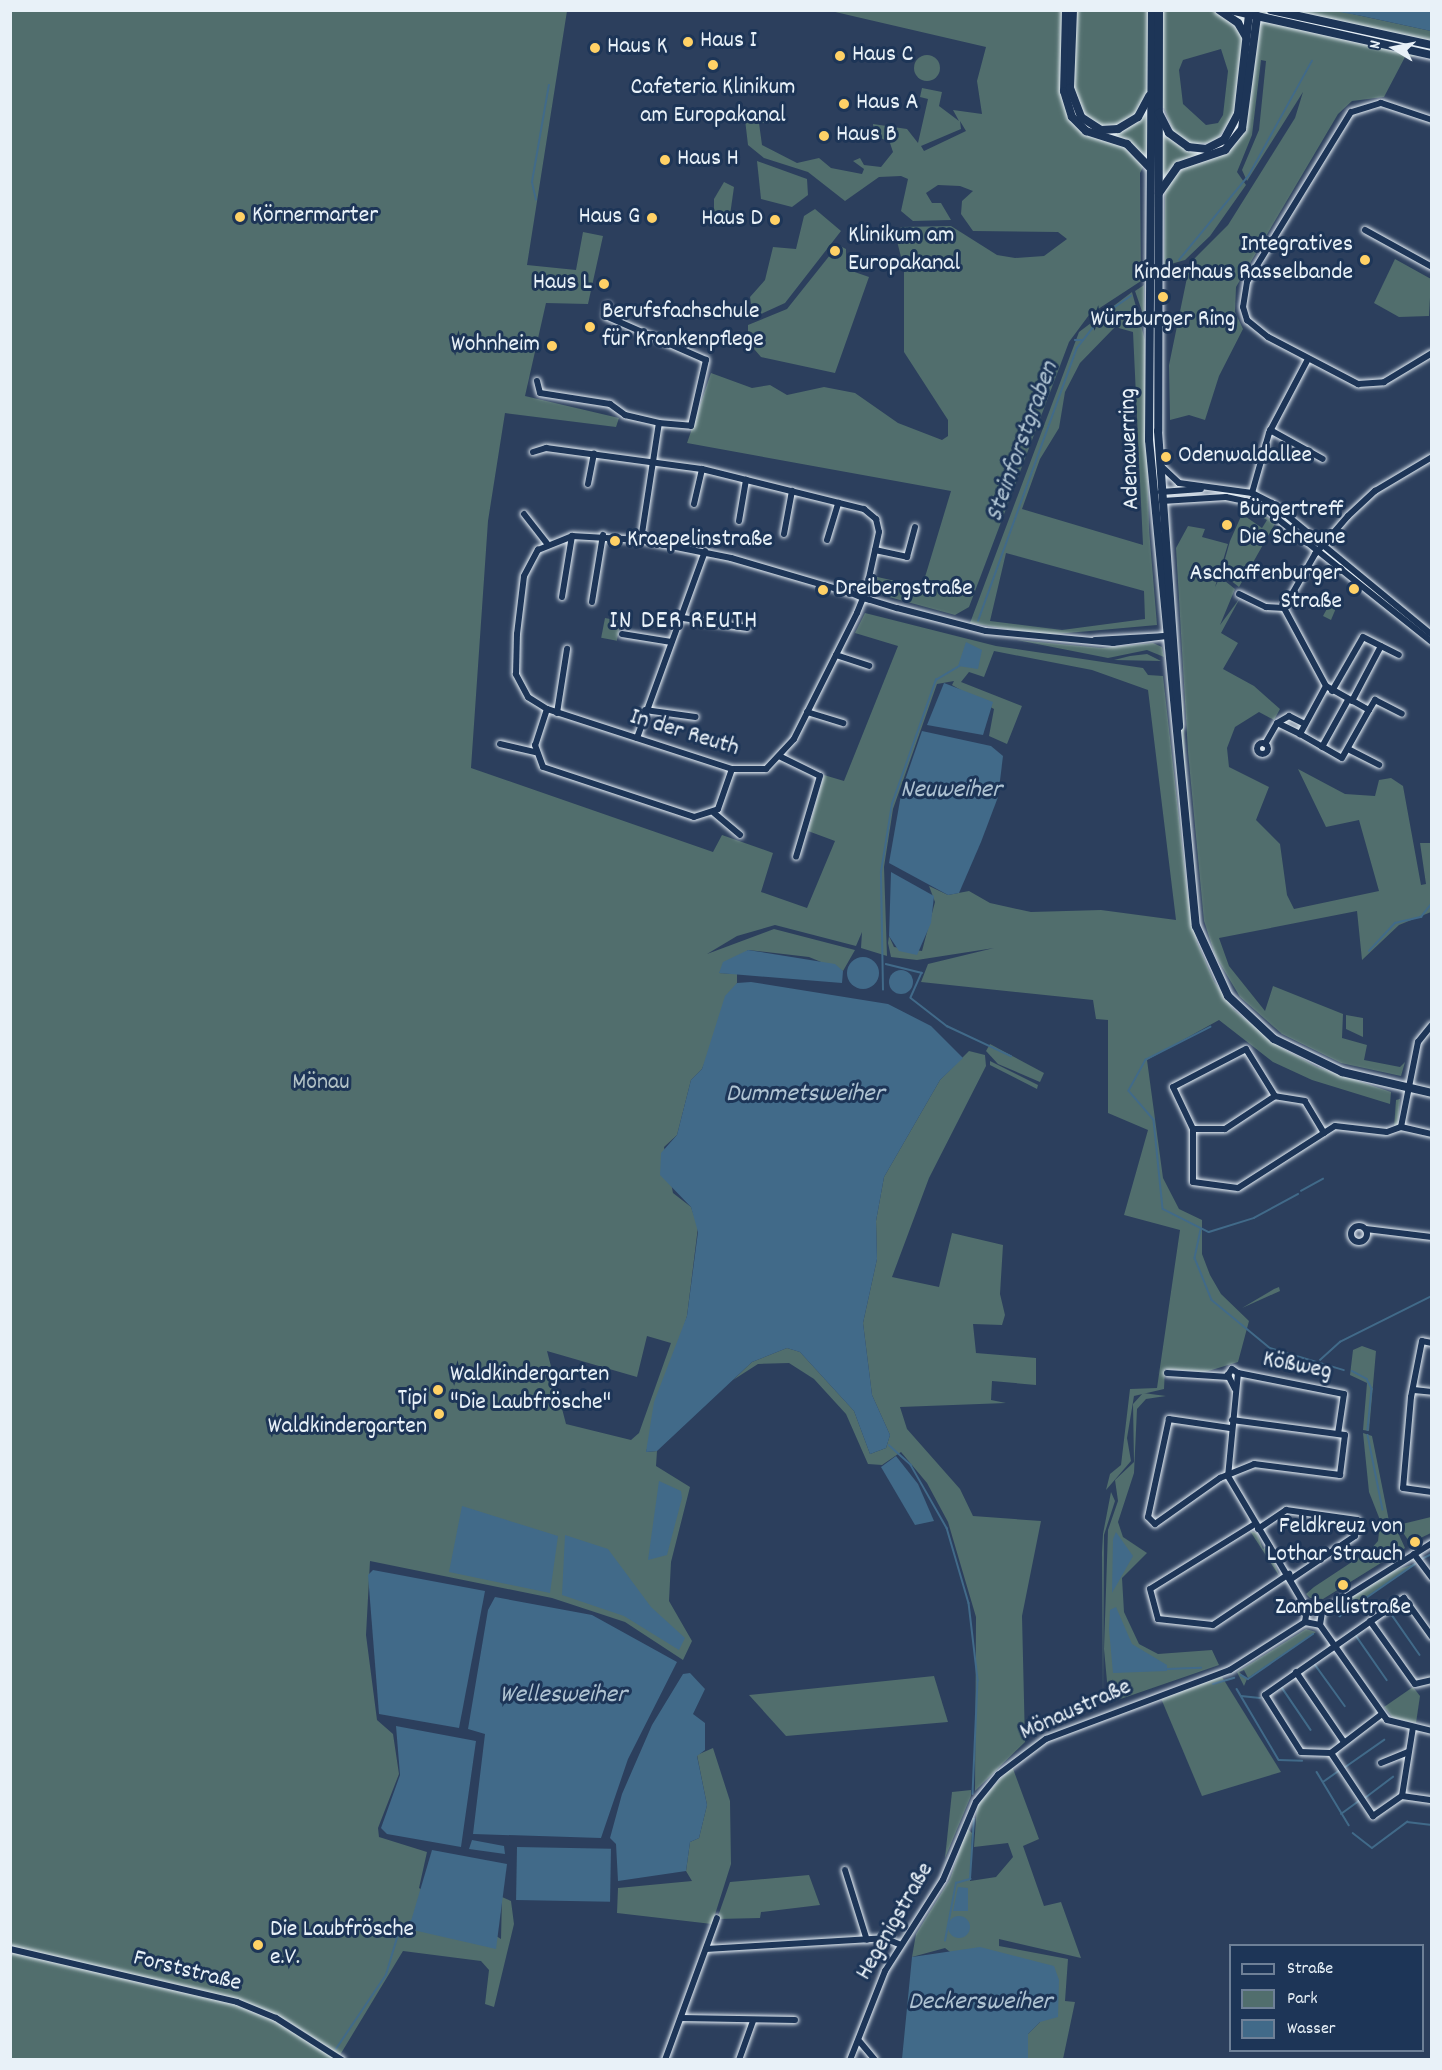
<!DOCTYPE html>
<html>
<head>
<meta charset="utf-8">
<style>
  body { margin:0 }
  #map { position:relative; width:1442px; height:2070px; overflow:hidden; background:#2c3f5d; font-family:Dekko,sans-serif }
  div>[style] { position:absolute }
  .green>* { inset:0; background:#516e6d; transform-origin:0 0 }
  .round { border-radius:50% }
  .water>* { inset:0; background:#416a89; transform-origin:0 0 }
  .stream>* { height:1.5px; margin:-0.75px; padding:0 0.75px; transform-origin:0.75px; border-radius:0.75px; background:#416a89 }
  .roads { filter:drop-shadow(0 0 2px #e8f1f8) drop-shadow(0 0 2px #e8f1f8) }
  .street>* { height:6px; margin:-3px; padding:0 3px; transform-origin:3px; border-radius:3px; background:#1d3557 }
  .street>.ring { margin:-3px; padding:0; box-sizing:content-box; background:none; border:6px solid #1d3557; border-radius:50% }
  .secondary>* { height:8px; margin:-4px; padding:0 4px; transform-origin:4px; border-radius:4px; background:#1d3557 }
  .dots>* { width:16px; height:16px; translate:-50% -50%; box-sizing:border-box; border:3px solid #1d3557; border-radius:50% }
  span { translate:-50% -50%; white-space:nowrap; text-align:center; line-height:1.15; -webkit-text-stroke:6px #1d3557; paint-order:stroke }
  .poi-label { font-size:24px; color:#e8f1f8 }
  .left { translate:0 -50%; text-align:left }
  .right { translate:-100% -50%; text-align:right }
  .street-label { font-size:24px; color:#e8f1f8 }
  .park-label { font-size:24px; color:#b3c3c7 }
  .water-label { font-size:26px; color:#aec2d1; font-style:italic }
  .neighbourhood-label { font-size:26px; color:#e8f1f8; letter-spacing:1.5px }
  .frame { position:absolute; inset:0; border:12px solid #e8f1f8; pointer-events:none }
  .legend { position:absolute; left:1229px; top:1944px; width:195px; height:108px; box-sizing:border-box; background:#1d3557; border:2px solid #6e8097; margin:0; padding:8px 10px; list-style:none; font-size:18px; color:#e8f1f8 }
  .legend li { display:flex; align-items:center; gap:12px; height:30px }
  .legend b { width:30px; border:2px solid #6e8097 }
  .north { position:absolute; left:1364px; top:18px; width:60px; height:60px; -webkit-text-stroke:4px #1d3557; paint-order:stroke; rotate:280deg; font-size:16px; font-weight:700; line-height:24px; text-align:center; color:#e8f1f8 }
  .north::after { content:''; display:block; margin:auto; width:21px; height:27px; background:#e8f1f8; clip-path:polygon(50% 0,100% 100%,50% 72%,0 100%) }
</style>
</head>
<body>
<div id="map">
  <div class="green">
    <i style="clip-path:polygon(evenodd,1334px 10px,1431px 31px,1431px 55px,1405px 57px,1384px 97px,1352px 101px,1338px 114px,1236px 287px,1235px 312px,1243px 329px,1219px 376px,1205px 420px,1189px 415px,1170px 420px,1169px 365px,1190px 263px,1228px 225px,1295px 118px,1303px 92px,1247px 181px,1242px 170px,1259px 130px,1266px 61px,1261px 60px,1252px 135px,1237px 172px,1246px 185px,1210px 236px,1185px 260px,1164px 266px,1165px 187px,1184px 167px,1232px 147px,1246px 122px,1234px 116px,1215px 142px,1189px 145px,1175px 136px,1164px 108px,1147px 108px,1147px 159px,1140px 173px,1141px 281px,1089px 315px,1069px 342px,969px 607px,955px 615px,878px 594px,871px 586px,873px 576px,922px 587px,951px 491px,687px 443px,711px 373px,752px 388px,770px 385px,787px 395px,824px 387px,855px 393px,898px 423px,942px 440px,948px 436px,948px 420px,904px 352px,904px 269px,896px 237px,901px 227px,951px 226px,997px 255px,1015px 258px,1044px 256px,1067px 239px,1058px 232px,973px 231px,961px 214px,962px 201px,973px 191px,960px 186px,938px 185px,926px 193px,932px 203px,941px 203px,951px 220px,913px 221px,901px 211px,908px 179px,901px 176px,879px 177px,845px 201px,808px 172px,764px 158px,748px 145px,744px 111px,764px 109px,782px 114px,782px 123px,759px 123px,762px 145px,797px 163px,819px 158px,831px 168px,862px 174px,864px 169px,853px 161px,860px 158px,864px 165px,881px 167px,893px 152px,890px 143px,874px 134px,873px 124px,907px 129px,918px 143px,928px 99px,920px 97px,922px 88px,942px 92px,939px 106px,959px 121px,953px 110px,982px 114px,977px 81px,986px 47px,831px 11px,1334px 10px,1221px 49px,1228px 71px,1223px 115px,1218px 123px,1206px 125px,1183px 104px,1179px 70px,1183px 60px,1221px 49px,1334px 10px,960px 121px,966px 131px,924px 151px,921px 146px,961px 129px,960px 121px)"></i>
    <i style="clip-path:polygon(evenodd,11px 11px,567px 11px,527px 265px,576px 270px,583px 232px,603px 236px,588px 304px,546px 303px,525px 396px,619px 418px,616px 427px,505px 413px,488px 521px,471px 768px,713px 852px,722px 835px,773px 853px,761px 892px,807px 908px,835px 841px,808px 831px,824px 775px,844px 781px,898px 646px,855px 633px,865px 613px,996px 646px,1143px 668px,1148px 675px,1163px 676px,1188px 897px,1197px 942px,1214px 981px,1234px 1010px,1280px 1047px,1317px 1067px,1391px 1092px,1390px 1104px,1312px 1080px,1273px 1062px,1219px 1020px,1147px 1060px,1163px 1178px,1179px 1209px,1202px 1220px,1202px 1254px,1210px 1275px,1221px 1294px,1249px 1321px,1238px 1362px,1205px 1372px,1165px 1369px,1164px 1389px,1134px 1396px,1127px 1438px,1131px 1461px,1106px 1490px,1110px 1474px,1121px 1465px,1130px 1389px,1157px 1388px,1180px 1230px,1124px 1215px,1148px 1130px,1108px 1113px,1108px 1020px,1096px 1019px,1093px 1000px,921px 982px,928px 964px,994px 948px,917px 960px,891px 957px,888px 943px,889px 936px,894px 947px,922px 951px,935px 902px,929px 886px,948px 895px,969px 891px,990px 903px,1031px 912px,1101px 910px,1176px 920px,1148px 690px,1092px 670px,994px 651px,984px 677px,969px 672px,961px 682px,1022px 706px,1007px 744px,989px 736px,994px 709px,952px 685px,954px 681px,937px 684px,893px 809px,884px 867px,887px 956px,861px 948px,862px 932px,856px 946px,775px 925px,737px 936px,707px 954px,774px 929px,855px 950px,843px 971px,809px 957px,748px 950px,719px 973px,737px 974px,737px 983px,702px 1069px,691px 1080px,677px 1135px,664px 1147px,673px 1193px,691px 1207px,698px 1227px,687px 1316px,646px 1452px,657px 1451px,656px 1466px,690px 1487px,671px 1562px,669px 1601px,692px 1641px,683px 1660px,625px 1622px,552px 1598px,370px 1561px,366px 1635px,377px 1720px,393px 1734px,399px 1774px,378px 1828px,379px 1837px,427px 1852px,419px 1888px,501px 1939px,502px 1897px,511px 1901px,514px 1924px,494px 2007px,485px 2004px,489px 1970px,481px 1961px,403px 1951px,340px 2055px,286px 2020px,283px 2024px,338px 2059px,11px 2060px,11px 11px,647px 1336px,671px 1343px,639px 1433px,631px 1440px,566px 1424px,547px 1351px,637px 1377px,647px 1336px)"></i>
    <i class="round" style="left:914px;top:55px;width:26px;height:26px"></i>
    <i style="clip-path:polygon(1160px 123px,1179px 146px,1208px 151px,1174px 166px,1161px 181px)"></i>
    <i style="clip-path:polygon(757px 161px,807px 179px,808px 195px,792px 207px,761px 199px)"></i>
    <i style="clip-path:polygon(724px 182px,734px 187px,729px 222px,714px 213px,714px 199px)"></i>
    <i style="clip-path:polygon(815px 209px,841px 231px,785px 303px,761px 314px,752px 311px,750px 297px,765px 280px,773px 247px,796px 249px,804px 216px)"></i>
    <i style="clip-path:polygon(838px 245px,846px 249px,846px 269px,869px 277px,835px 373px,761px 357px,748px 342px,748px 325px,787px 309px)"></i>
    <i style="clip-path:polygon(1395px 259px,1431px 279px,1429px 316px,1399px 317px,1374px 303px)"></i>
    <i style="clip-path:polygon(1144px 285px,1144px 291px,1145px 320px,1135px 291px)"></i>
    <i style="clip-path:polygon(evenodd,1132px 292px,1145px 340px,1149px 529px,1157px 625px,1045px 635px,970px 623px,1079px 332px,1132px 292px,1115px 327px,1133px 332px,1143px 545px,1022px 509px,1040px 459px,1059px 428px,1065px 392px,1080px 363px,1115px 327px,1132px 292px,1006px 553px,1144px 591px,1145px 619px,1062px 630px,990px 621px,1006px 553px)"></i>
    <i style="clip-path:polygon(1244px 506px,1276px 522px,1239px 587px,1221px 573px,1230px 541px,1242px 514px,1262px 528px,1267px 520px)"></i>
    <i style="clip-path:polygon(1188px 526px,1205px 529px,1202px 537px,1228px 544px,1215px 587px,1220px 577px,1235px 589px,1220px 625px,1240px 598px,1221px 633px,1238px 643px,1223px 669px,1254px 686px,1280px 709px,1274px 720px,1259px 712px,1235px 727px,1227px 748px,1229px 767px,1269px 787px,1256px 820px,1280px 844px,1287px 895px,1294px 909px,1379px 891px,1359px 820px,1326px 827px,1298px 769px,1345px 794px,1375px 796px,1379px 780px,1391px 778px,1403px 786px,1421px 885px,1426px 884px,1420px 843px,1431px 843px,1431px 912px,1399px 925px,1362px 960px,1357px 911px,1219px 938px,1229px 966px,1265px 1011px,1273px 986px,1343px 1014px,1342px 1038px,1367px 1045px,1364px 1060px,1400px 1067px,1405px 1062px,1401px 1076px,1341px 1063px,1282px 1034px,1240px 997px,1215px 955px,1204px 921px,1188px 752px,1176px 548px)"></i>
    <i style="clip-path:polygon(1339px 601px,1331px 620px,1323px 616px,1329px 605px)"></i>
    <i style="left:605px;top:618px;width:16px;height:20px;rotate:11deg"></i>
    <i style="clip-path:polygon(1017px 640px,1102px 648px,1153px 643px,1162px 647px,1164px 657px,1147px 650px,1108px 658px)"></i>
    <i style="clip-path:polygon(1147px 654px,1161px 661px,1114px 660px,1130px 656px)"></i>
    <i style="clip-path:polygon(1183px 694px,1185px 760px,1199px 922px,1180px 727px)"></i>
    <i style="clip-path:polygon(1346px 1015px,1363px 1018px,1363px 1037px,1346px 1029px)"></i>
    <i style="clip-path:polygon(990px 1044px,1044px 1073px,1040px 1082px,998px 1064px,986px 1051px)"></i>
    <i style="clip-path:polygon(969px 1051px,985px 1055px,986px 1066px,929px 1178px,892px 1277px,939px 1287px,952px 1233px,1003px 1245px,1000px 1294px,1005px 1315px,1002px 1325px,973px 1324px,976px 1353px,1036px 1358px,1036px 1385px,992px 1381px,991px 1400px,1006px 1403px,900px 1407px,907px 1429px,960px 1489px,973px 1516px,1041px 1521px,1022px 1616px,1025px 1742px,975px 1791px,976px 1617px,948px 1522px,927px 1483px,901px 1452px,882px 1465px,868px 1464px,846px 1414px,814px 1379px,789px 1363px,758px 1364px,733px 1380px,752px 1362px,787px 1348px,800px 1352px,854px 1411px,870px 1454px,886px 1448px,890px 1435px,872px 1395px,863px 1323px,877px 1259px,876px 1221px,884px 1177px,940px 1080px)"></i>
    <i style="clip-path:polygon(990px 1061px,1038px 1085px,1037px 1089px,990px 1065px)"></i>
    <i style="clip-path:polygon(1400px 1099px,1398px 1124px,1394px 1129px,1396px 1100px)"></i>
    <i style="clip-path:polygon(1279px 1287px,1280px 1291px,1242px 1308px,1274px 1289px)"></i>
    <i style="clip-path:polygon(1362px 1346px,1376px 1351px,1369px 1431px,1363px 1430px,1367px 1383px,1350px 1375px,1353px 1350px)"></i>
    <i style="clip-path:polygon(1143px 1393px,1166px 1396px,1146px 1399px,1137px 1409px,1134px 1473px,1118px 1522px,1123px 1537px,1147px 1553px,1122px 1578px,1124px 1612px,1139px 1644px,1158px 1654px,1212px 1650px,1219px 1665px,1109px 1703px,1104px 1649px,1108px 1530px,1118px 1501px,1115px 1480px,1134px 1462px,1133px 1404px)"></i>
    <i style="clip-path:polygon(1363px 1433px,1372px 1436px,1389px 1521px,1380px 1520px,1369px 1492px)"></i>
    <i style="clip-path:polygon(1111px 1492px,1115px 1501px,1104px 1535px,1103px 1707px,1102px 1552px,1103px 1534px)"></i>
    <i style="clip-path:polygon(1431px 1517px,1431px 1533px,1410px 1543px,1398px 1525px)"></i>
    <i style="clip-path:polygon(1380px 1523px,1395px 1526px,1405px 1548px,1323px 1599px,1310px 1598px,1306px 1594px,1314px 1587px,1370px 1550px,1378px 1541px)"></i>
    <i style="clip-path:polygon(1250px 1531px,1257px 1533px,1263px 1549px,1268px 1546px,1280px 1577px)"></i>
    <i style="clip-path:polygon(1414px 1564px,1340px 1615px,1333px 1610px,1385px 1574px)"></i>
    <i style="clip-path:polygon(1306px 1629px,1316px 1632px,1248px 1678px,1244px 1670px,1239px 1672px,1247px 1679px,1244px 1686px,1237px 1672px)"></i>
    <i style="clip-path:polygon(934px 1676px,948px 1722px,786px 1736px,749px 1695px)"></i>
    <i style="clip-path:polygon(1222px 1677px,1281px 1772px,1202px 1796px,1160px 1696px)"></i>
    <i style="clip-path:polygon(1413px 1687px,1420px 1696px,1416px 1723px,1393px 1718px,1384px 1707px)"></i>
    <i style="clip-path:polygon(713px 1748px,730px 1801px,731px 1864px,712px 1924px,617px 1913px,618px 1888px,692px 1881px,686px 1871px,690px 1842px,699px 1838px,707px 1805px,697px 1755px)"></i>
    <i style="clip-path:polygon(1012px 1766px,1039px 1839px,1023px 1846px,1044px 1906px,1061px 1902px,1081px 1958px,999px 1939px,999px 1946px,1068px 1959px,1065px 2001px,1075px 2002px,1063px 2059px,1028px 2059px,1028px 2034px,1040px 2022px,945px 1948px,912px 1957px,916px 1934px,950px 1879px,967px 1828px,972px 1833px,970px 1881px,996px 1877px,1013px 1857px,1008px 1843px,974px 1847px,977px 1805px)"></i>
    <i style="clip-path:polygon(971px 1790px,971px 1796px,945px 1858px,952px 1792px)"></i>
    <i style="clip-path:polygon(809px 1875px,820px 1905px,761px 1912px,760px 1918px,717px 1919px,730px 1882px)"></i>
  </div>
  <div class="water">
    <i style="clip-path:polygon(1334px 11px,1431px 11px,1431px 31px,1362px 16px)"></i>
    <i style="clip-path:polygon(966px 642px,982px 650px,978px 669px,958px 666px)"></i>
    <i style="clip-path:polygon(944px 683px,993px 702px,983px 735px,927px 725px)"></i>
    <i style="clip-path:polygon(922px 731px,991px 746px,1003px 756px,998px 797px,981px 842px,959px 893px,948px 895px,889px 863px,902px 789px)"></i>
    <i style="clip-path:polygon(891px 872px,934px 896px,931px 923px,917px 955px,899px 951px,889px 936px)"></i>
    <i style="clip-path:polygon(748px 950px,835px 964px,843px 971px,842px 983px,719px 973px,723px 962px)"></i>
    <i class="round" style="left:847px;top:957px;width:32px;height:32px"></i>
    <i class="round" style="left:889px;top:970px;width:24px;height:24px"></i>
    <i style="clip-path:polygon(751px 982px,888px 1004px,931px 1026px,963px 1058px,940px 1080px,884px 1177px,876px 1221px,877px 1259px,863px 1323px,872px 1395px,890px 1435px,886px 1448px,870px 1454px,854px 1411px,800px 1352px,787px 1348px,752px 1362px,657px 1451px,646px 1452px,654px 1402px,687px 1316px,698px 1232px,691px 1207px,660px 1175px,661px 1153px,677px 1135px,691px 1080px,702px 1069px,725px 996px,737px 983px)"></i>
    <i style="clip-path:polygon(896px 1456px,918px 1484px,934px 1521px,915px 1525px,881px 1467px)"></i>
    <i style="clip-path:polygon(659px 1481px,681px 1491px,682px 1498px,667px 1555px,648px 1560px)"></i>
    <i style="clip-path:polygon(462px 1506px,558px 1536px,550px 1593px,449px 1572px)"></i>
    <i style="clip-path:polygon(1116px 1532px,1133px 1556px,1112px 1593px,1113px 1539px)"></i>
    <i style="clip-path:polygon(565px 1535px,608px 1549px,651px 1607px,685px 1638px,679px 1650px,624px 1616px,562px 1595px)"></i>
    <i style="clip-path:polygon(373px 1570px,485px 1591px,459px 1728px,379px 1714px,368px 1575px)"></i>
    <i style="clip-path:polygon(495px 1597px,592px 1615px,677px 1662px,628px 1759px,601px 1838px,473px 1834px,485px 1734px,468px 1729px,488px 1610px)"></i>
    <i style="clip-path:polygon(1116px 1607px,1132px 1644px,1167px 1665px,1167px 1671px,1113px 1673px,1109px 1629px,1110px 1610px)"></i>
    <i style="clip-path:polygon(690px 1673px,705px 1689px,693px 1714px,705px 1723px,705px 1750px,697px 1756px,707px 1805px,699px 1838px,690px 1842px,686px 1871px,618px 1881px,616px 1844px,610px 1838px,622px 1794px,652px 1725px,683px 1674px)"></i>
    <i style="clip-path:polygon(396px 1726px,476px 1741px,461px 1847px,387px 1834px,381px 1828px,400px 1775px)"></i>
    <i style="clip-path:polygon(472px 1840px,504px 1846px,505px 1854px,469px 1849px)"></i>
    <i style="left:517px;top:1847px;width:94px;height:53px;rotate:1deg"></i>
    <i style="clip-path:polygon(432px 1850px,507px 1864px,496px 1949px,413px 1930px,411px 1921px)"></i>
    <i style="clip-path:polygon(958px 1887px,968px 1888px,968px 1911px,953px 1911px)"></i>
    <i class="round" style="left:948px;top:1916px;width:22px;height:22px"></i>
    <i style="clip-path:polygon(980px 1947px,1054px 1966px,1059px 1980px,1058px 2017px,1040px 2022px,1028px 2034px,1028px 2059px,902px 2059px,912px 1957px)"></i>
  </div>
  <div class="stream">
    <i style="left:536px;top:200px;width:18px;rotate:-103deg"></i>
    <i style="left:532px;top:182px;width:98px;rotate:-80.1deg"></i>
    <i style="left:1179px;top:260px;width:110px;rotate:-50.5deg"></i>
    <i style="left:1249px;top:175px;width:130px;rotate:-61.1deg"></i>
    <i style="left:1075px;top:340px;width:8px"></i>
    <i style="left:978px;top:621px;width:290px;rotate:-70.1deg"></i>
    <i style="left:1077px;top:348px;width:41px;rotate:-52deg"></i>
    <i style="left:1102px;top:316px;width:35px;rotate:-35deg"></i>
    <i style="left:1369px;top:951px;width:38px;rotate:-47deg"></i>
    <i style="left:1395px;top:923px;width:27px;rotate:-13deg"></i>
    <i style="left:1421px;top:917px;width:18px;rotate:-52deg"></i>
    <i style="left:886px;top:964px;width:37px;rotate:14deg"></i>
    <i style="left:922px;top:973px;width:27px;rotate:114deg"></i>
    <i style="left:911px;top:998px;width:46px;rotate:37.9deg"></i>
    <i style="left:947px;top:1026px;width:71px;rotate:25.1deg"></i>
    <i style="left:883px;top:990px;width:118px;rotate:-91deg"></i>
    <i style="left:881px;top:872px;width:69px;rotate:-80.8deg"></i>
    <i style="left:892px;top:804px;width:132px;rotate:-70.5deg"></i>
    <i style="left:936px;top:680px;width:27px;rotate:-31deg"></i>
    <i style="left:1211px;top:1027px;width:73px;rotate:153.1deg"></i>
    <i style="left:1146px;top:1060px;width:35px;rotate:119deg"></i>
    <i style="left:1129px;top:1091px;width:38px;rotate:49deg"></i>
    <i style="left:1154px;top:1120px;width:89px;rotate:84.2deg"></i>
    <i style="left:1163px;top:1209px;width:51px;rotate:26.6deg"></i>
    <i style="left:1209px;top:1232px;width:47px;rotate:-17.3deg"></i>
    <i style="left:1254px;top:1218px;width:50px;rotate:-28.6deg"></i>
    <i style="left:1301px;top:1191px;width:25px;rotate:-29deg"></i>
    <i style="left:1201px;top:1230px;width:29px;rotate:102deg"></i>
    <i style="left:1195px;top:1258px;width:45px;rotate:68deg"></i>
    <i style="left:1212px;top:1300px;width:75px;rotate:39.6deg"></i>
    <i style="left:1270px;top:1348px;width:77px;rotate:16.6deg"></i>
    <i style="left:1320px;top:1360px;width:27px;rotate:-42deg"></i>
    <i style="left:1340px;top:1342px;width:103px;rotate:-26.6deg"></i>
    <i style="left:1352px;top:1371px;width:17px;rotate:28deg"></i>
    <i style="left:1367px;top:1379px;width:11px;rotate:63deg"></i>
    <i style="left:1372px;top:1389px;width:41px;rotate:95.6deg"></i>
    <i style="left:1368px;top:1435px;width:76px;rotate:78.7deg"></i>
    <i style="left:889px;top:1445px;width:30px;rotate:42deg"></i>
    <i style="left:911px;top:1465px;width:73px;rotate:60.3deg"></i>
    <i style="left:947px;top:1528px;width:78px;rotate:73.7deg"></i>
    <i style="left:969px;top:1603px;width:78px;rotate:83.3deg"></i>
    <i style="left:978px;top:1680px;width:114px;rotate:92.5deg"></i>
    <i style="left:1422px;top:1559px;width:11px;rotate:-27deg"></i>
    <i style="left:1334px;top:1611px;width:8px;rotate:40deg"></i>
    <i style="left:1340px;top:1616px;width:91px;rotate:-34.7deg"></i>
    <i style="left:1390px;top:1612px;width:52px;rotate:55.1deg"></i>
    <i style="left:1355px;top:1634px;width:56px;rotate:55.2deg"></i>
    <i style="left:1314px;top:1663px;width:53px;rotate:54.2deg"></i>
    <i style="left:1167px;top:1669px;width:34px;rotate:-2deg"></i>
    <i style="left:1241px;top:1675px;width:8px;rotate:30deg"></i>
    <i style="left:1248px;top:1679px;width:79px;rotate:-34.7deg"></i>
    <i style="left:1213px;top:1684px;width:22px;rotate:-16deg"></i>
    <i style="left:1281px;top:1686px;width:53px;rotate:55.7deg"></i>
    <i style="left:1237px;top:1689px;width:82px;rotate:59.4deg"></i>
    <i style="left:1279px;top:1760px;width:23px;rotate:2deg"></i>
    <i style="left:1241px;top:1696px;width:19px;rotate:6deg"></i>
    <i style="left:1344px;top:1768px;width:49px;rotate:-35deg"></i>
    <i style="left:1317px;top:1772px;width:62px;rotate:58.9deg"></i>
    <i style="left:1323px;top:1782px;width:19px;rotate:-35deg"></i>
    <i style="left:1431px;top:1794px;width:1px"></i>
    <i style="left:1365px;top:1798px;width:35px;rotate:-37deg"></i>
    <i style="left:1341px;top:1814px;width:22px;rotate:-36deg"></i>
    <i style="left:1353px;top:1833px;width:24px;rotate:38deg"></i>
    <i style="left:1372px;top:1848px;width:44px;rotate:-36.6deg"></i>
    <i style="left:1407px;top:1822px;width:25px;rotate:7deg"></i>
    <i style="left:945px;top:1941px;width:59px;rotate:-79.3deg"></i>
    <i style="left:956px;top:1883px;width:15px;rotate:-16deg"></i>
    <i style="left:970px;top:1879px;width:60px;rotate:-86.2deg"></i>
    <i style="left:336px;top:2049px;width:89px;rotate:-56deg"></i>
    <i style="left:386px;top:1975px;width:49px;rotate:-73.4deg"></i>
    <i style="left:400px;top:1928px;width:13px;rotate:-32deg"></i>
  </div>
  <div class="roads">
    <div class="street">
      <i style="left:1432px;top:120px;width:54px;rotate:-161.6deg"></i>
      <i style="left:1381px;top:103px;width:31px;rotate:163deg"></i>
      <i style="left:1351px;top:112px;width:199px;rotate:121.5deg"></i>
      <i style="left:1247px;top:282px;width:25px;rotate:99deg"></i>
      <i style="left:1243px;top:307px;width:14px;rotate:73deg"></i>
      <i style="left:1247px;top:320px;width:27px;rotate:39deg"></i>
      <i style="left:1268px;top:337px;width:102px;rotate:27.6deg"></i>
      <i style="left:1358px;top:384px;width:26px;rotate:-4deg"></i>
      <i style="left:1384px;top:382px;width:56px;rotate:-31.1deg"></i>
      <i style="left:1365px;top:230px;width:77px;rotate:28.9deg"></i>
      <i style="left:537px;top:381px;width:12px;rotate:76deg"></i>
      <i style="left:540px;top:393px;width:71px;rotate:8.9deg"></i>
      <i style="left:610px;top:404px;width:19px;rotate:36deg"></i>
      <i style="left:625px;top:415px;width:35px;rotate:13deg"></i>
      <i style="left:659px;top:423px;width:32px;rotate:5deg"></i>
      <i style="left:691px;top:426px;width:68px;rotate:-77.2deg"></i>
      <i style="left:706px;top:360px;width:109px;rotate:-156.3deg"></i>
      <i style="left:606px;top:316px;width:11px;rotate:-80deg"></i>
      <i style="left:1270px;top:430px;width:60px;rotate:28.7deg"></i>
      <i style="left:533px;top:452px;width:14px;rotate:-17deg"></i>
      <i style="left:546px;top:448px;width:157px;rotate:7.7deg"></i>
      <i style="left:702px;top:469px;width:167px;rotate:13.9deg"></i>
      <i style="left:864px;top:509px;width:16px;rotate:40deg"></i>
      <i style="left:876px;top:519px;width:13px;rotate:77deg"></i>
      <i style="left:879px;top:532px;width:56px;rotate:102.3deg"></i>
      <i style="left:867px;top:587px;width:12px;rotate:110deg"></i>
      <i style="left:863px;top:598px;width:16px;rotate:112deg"></i>
      <i style="left:857px;top:613px;width:141px;rotate:116.6deg"></i>
      <i style="left:794px;top:739px;width:41px;rotate:133deg"></i>
      <i style="left:766px;top:769px;width:34px;rotate:180deg"></i>
      <i style="left:732px;top:769px;width:194px;rotate:-162deg"></i>
      <i style="left:547px;top:709px;width:22px;rotate:-148deg"></i>
      <i style="left:528px;top:697px;width:26px;rotate:-118deg"></i>
      <i style="left:516px;top:674px;width:40px;rotate:-88.6deg"></i>
      <i style="left:517px;top:634px;width:58px;rotate:-83.1deg"></i>
      <i style="left:524px;top:576px;width:30px;rotate:-62deg"></i>
      <i style="left:538px;top:550px;width:37px;rotate:-22deg"></i>
      <i style="left:572px;top:536px;width:69px;rotate:3.3deg"></i>
      <i style="left:641px;top:540px;width:92px;rotate:11.3deg"></i>
      <i style="left:731px;top:558px;width:125px;rotate:16.3deg"></i>
      <i style="left:851px;top:593px;width:13px;rotate:23deg"></i>
      <i style="left:863px;top:598px;width:7px;rotate:16deg"></i>
      <i style="left:870px;top:600px;width:28px;rotate:17deg"></i>
      <i style="left:897px;top:608px;width:92px;rotate:14.5deg"></i>
      <i style="left:986px;top:631px;width:128px;rotate:5.4deg"></i>
      <i style="left:1113px;top:643px;width:53px;rotate:-7.5deg"></i>
      <i style="left:1162px;top:467px;width:23px;rotate:43deg"></i>
      <i style="left:1179px;top:483px;width:74px;rotate:7.8deg"></i>
      <i style="left:1252px;top:493px;width:22px;rotate:27deg"></i>
      <i style="left:1272px;top:503px;width:207px;rotate:39.5deg"></i>
      <i style="left:588px;top:484px;width:31px;rotate:-79deg"></i>
      <i style="left:1161px;top:492px;width:40px;rotate:-4.3deg"></i>
      <i style="left:1252px;top:493px;width:62px;rotate:-74.2deg"></i>
      <i style="left:1269px;top:433px;width:84px;rotate:-62.2deg"></i>
      <i style="left:1162px;top:501px;width:64px;rotate:-3.6deg"></i>
      <i style="left:1226px;top:497px;width:34px;rotate:12deg"></i>
      <i style="left:1259px;top:504px;width:221px;rotate:38.6deg"></i>
      <i style="left:694px;top:504px;width:36px;rotate:-77deg"></i>
      <i style="left:524px;top:514px;width:37px;rotate:52deg"></i>
      <i style="left:739px;top:521px;width:42px;rotate:-80.3deg"></i>
      <i style="left:784px;top:534px;width:44px;rotate:-79.5deg"></i>
      <i style="left:641px;top:540px;width:118px;rotate:-81.3deg"></i>
      <i style="left:827px;top:540px;width:39px;rotate:-73deg"></i>
      <i style="left:875px;top:550px;width:33px;rotate:12deg"></i>
      <i style="left:907px;top:557px;width:31px;rotate:-75deg"></i>
      <i style="left:1239px;top:594px;width:30px;rotate:26deg"></i>
      <i style="left:1266px;top:607px;width:18px;rotate:3deg"></i>
      <i style="left:562px;top:597px;width:62px;rotate:-80.7deg"></i>
      <i style="left:592px;top:602px;width:68px;rotate:-80.7deg"></i>
      <i style="left:1284px;top:608px;width:62px;rotate:-60.1deg"></i>
      <i style="left:1315px;top:554px;width:50px;rotate:-49deg"></i>
      <i style="left:1348px;top:516px;width:37px;rotate:-43deg"></i>
      <i style="left:1375px;top:491px;width:66px;rotate:-30.8deg"></i>
      <i style="left:1284px;top:608px;width:89px;rotate:61.7deg"></i>
      <i style="left:1326px;top:686px;width:55px;rotate:118.4deg"></i>
      <i style="left:1300px;top:734px;width:25px;rotate:-154deg"></i>
      <i style="left:1277px;top:723px;width:14px;rotate:-30deg"></i>
      <i style="left:1289px;top:716px;width:18px;rotate:27deg"></i>
      <i style="left:683px;top:618px;width:65px;rotate:8.9deg"></i>
      <i style="left:622px;top:634px;width:50px;rotate:9.3deg"></i>
      <i style="left:1095px;top:640px;width:71px;rotate:-3.2deg"></i>
      <i style="left:836px;top:655px;width:35px;rotate:18deg"></i>
      <i style="left:1332px;top:691px;width:62px;rotate:-60.1deg"></i>
      <i style="left:1363px;top:637px;width:40px;rotate:26.6deg"></i>
      <i style="left:1352px;top:701px;width:62px;rotate:-62.2deg"></i>
      <i style="left:547px;top:709px;width:38px;rotate:108deg"></i>
      <i style="left:535px;top:745px;width:23px;rotate:70deg"></i>
      <i style="left:543px;top:767px;width:159px;rotate:18.3deg"></i>
      <i style="left:694px;top:817px;width:25px;rotate:-18deg"></i>
      <i style="left:718px;top:809px;width:42px;rotate:-70.7deg"></i>
      <i style="left:645px;top:710px;width:51px;rotate:7.8deg"></i>
      <i style="left:1369px;top:710px;width:12px;rotate:-59deg"></i>
      <i style="left:1375px;top:700px;width:30px;rotate:27deg"></i>
      <i style="left:807px;top:712px;width:38px;rotate:17deg"></i>
      <i style="left:557px;top:713px;width:65px;rotate:-81.1deg"></i>
      <i style="left:1300px;top:734px;width:48px;rotate:29.7deg"></i>
      <i style="left:1342px;top:758px;width:55px;rotate:-60.6deg"></i>
      <i style="left:1369px;top:710px;width:49px;rotate:-150.8deg"></i>
      <i style="left:637px;top:738px;width:199px;rotate:-70deg"></i>
      <i class="ring" style="left:1256.5px;top:742.5px;width:5px;height:5px"></i>
      <i style="left:500px;top:744px;width:36px;rotate:13deg"></i>
      <i style="left:1265px;top:744px;width:24px;rotate:-60deg"></i>
      <i style="left:1322px;top:747px;width:54px;rotate:-61deg"></i>
      <i style="left:1348px;top:749px;width:35px;rotate:27deg"></i>
      <i style="left:781px;top:757px;width:43px;rotate:26deg"></i>
      <i style="left:820px;top:776px;width:84px;rotate:106.5deg"></i>
      <i style="left:714px;top:813px;width:34px;rotate:40deg"></i>
      <i style="left:1401px;top:1127px;width:32px;rotate:13deg"></i>
      <i style="left:1193px;top:1129px;width:32px"></i>
      <i style="left:1225px;top:1129px;width:60px;rotate:-33.4deg"></i>
      <i style="left:1324px;top:1133px;width:37px;rotate:-121deg"></i>
      <i style="left:1305px;top:1101px;width:30px;rotate:-171deg"></i>
      <i style="left:1275px;top:1096px;width:55px;rotate:-121.7deg"></i>
      <i style="left:1246px;top:1049px;width:82px;rotate:152.5deg"></i>
      <i style="left:1173px;top:1087px;width:47px;rotate:64.5deg"></i>
      <i style="left:1193px;top:1129px;width:53px;rotate:90deg"></i>
      <i style="left:1193px;top:1182px;width:45px;rotate:7.6deg"></i>
      <i style="left:1238px;top:1188px;width:115px;rotate:-32.6deg"></i>
      <i style="left:1335px;top:1126px;width:52px;rotate:6.6deg"></i>
      <i style="left:1387px;top:1132px;width:15px;rotate:-20deg"></i>
      <i style="left:1401px;top:1127px;width:87px;rotate:-78.7deg"></i>
      <i style="left:1418px;top:1042px;width:22px;rotate:-51deg"></i>
      <i class="ring" style="left:1351px;top:1226px;width:10px;height:10px"></i>
      <i style="left:1366px;top:1229px;width:66px;rotate:6.9deg"></i>
      <i style="left:1432px;top:1343px;width:10px;rotate:-169deg"></i>
      <i style="left:1422px;top:1341px;width:57px;rotate:101.1deg"></i>
      <i style="left:1411px;top:1397px;width:91px;rotate:95deg"></i>
      <i style="left:1403px;top:1488px;width:29px;rotate:8deg"></i>
      <i style="left:1167px;top:1373px;width:62px;rotate:3.7deg"></i>
      <i style="left:1238px;top:1373px;width:108px;rotate:11.2deg"></i>
      <i style="left:1344px;top:1394px;width:40px;rotate:98.5deg"></i>
      <i style="left:1235px;top:1389px;width:16px;rotate:-117deg"></i>
      <i style="left:1228px;top:1375px;width:7px;rotate:-56deg"></i>
      <i style="left:1232px;top:1369px;width:7px;rotate:34deg"></i>
      <i style="left:1238px;top:1373px;width:103px;rotate:95.5deg"></i>
      <i style="left:1228px;top:1476px;width:155px;rotate:59.3deg"></i>
      <i style="left:1414px;top:1390px;width:18px;rotate:6deg"></i>
      <i style="left:1230px;top:1428px;width:62px;rotate:-171.6deg"></i>
      <i style="left:1169px;top:1419px;width:100px;rotate:102.1deg"></i>
      <i style="left:1148px;top:1517px;width:10px;rotate:45deg"></i>
      <i style="left:1155px;top:1524px;width:80px;rotate:-35.3deg"></i>
      <i style="left:1220px;top:1478px;width:37px;rotate:-22deg"></i>
      <i style="left:1254px;top:1464px;width:87px;rotate:7.3deg"></i>
      <i style="left:1340px;top:1475px;width:40px;rotate:-82.9deg"></i>
      <i style="left:1345px;top:1435px;width:114px;rotate:-172.4deg"></i>
      <i style="left:1255px;top:1524px;width:123px;rotate:148.2deg"></i>
      <i style="left:1150px;top:1589px;width:31px;rotate:75deg"></i>
      <i style="left:1158px;top:1619px;width:55px;rotate:6.2deg"></i>
      <i style="left:1213px;top:1625px;width:92px;rotate:-33.9deg"></i>
      <i style="left:1258px;top:1529px;width:34px;rotate:-34deg"></i>
      <i style="left:1286px;top:1510px;width:72px;rotate:8deg"></i>
      <i style="left:1357px;top:1520px;width:16px;rotate:97deg"></i>
      <i style="left:1355px;top:1536px;width:77px;rotate:146.1deg"></i>
      <i style="left:1414px;top:1554px;width:30px;rotate:53deg"></i>
      <i style="left:1322px;top:1612px;width:130px;rotate:-32.1deg"></i>
      <i style="left:1370px;top:1621px;width:77px;rotate:54.5deg"></i>
      <i style="left:1415px;top:1684px;width:17px;rotate:-13deg"></i>
      <i style="left:1305px;top:1622px;width:15px;rotate:11deg"></i>
      <i style="left:1320px;top:1625px;width:13px;rotate:-81deg"></i>
      <i style="left:1305px;top:1622px;width:13px;rotate:-81deg"></i>
      <i style="left:1307px;top:1609px;width:15px;rotate:11deg"></i>
      <i style="left:1320px;top:1625px;width:116px;rotate:54.8deg"></i>
      <i style="left:1387px;top:1720px;width:46px;rotate:13.7deg"></i>
      <i style="left:1432px;top:1637px;width:48px;rotate:-125.7deg"></i>
      <i style="left:1404px;top:1598px;width:169px;rotate:145.1deg"></i>
      <i style="left:1265px;top:1695px;width:67px;rotate:57.7deg"></i>
      <i style="left:1301px;top:1752px;width:30px;rotate:2deg"></i>
      <i style="left:1331px;top:1753px;width:76px;rotate:56.3deg"></i>
      <i style="left:1373px;top:1816px;width:35px;rotate:-35deg"></i>
      <i style="left:1402px;top:1796px;width:30px;rotate:8deg"></i>
      <i style="left:1296px;top:1672px;width:85px;rotate:55.6deg"></i>
      <i style="left:1331px;top:1753px;width:64px;rotate:-37.4deg"></i>
      <i style="left:1381px;top:1763px;width:29px;rotate:-22deg"></i>
      <i style="left:1402px;top:1796px;width:70px;rotate:-80.9deg"></i>
      <i style="left:845px;top:1870px;width:73px;rotate:72.6deg"></i>
      <i style="left:10px;top:1949px;width:233px;rotate:13.1deg"></i>
      <i style="left:237px;top:2002px;width:42px;rotate:22.3deg"></i>
      <i style="left:276px;top:2018px;width:78px;rotate:32.5deg"></i>
      <i style="left:706px;top:1949px;width:178px;rotate:-3.5deg"></i>
      <i style="left:884px;top:1938px;width:18px;rotate:22deg"></i>
      <i style="left:681px;top:2018px;width:114px;rotate:1deg"></i>
      <i style="left:860px;top:2042px;width:23px;rotate:50deg"></i>
      <i style="left:665px;top:2060px;width:151px;rotate:-69.9deg"></i>
      <i style="left:739px;top:2060px;width:41px;rotate:-70.3deg"></i>
      <i style="left:850px;top:2060px;width:96px;rotate:-68.5deg"></i>
      <i style="left:885px;top:1971px;width:108px;rotate:-57.5deg"></i>
      <i style="left:943px;top:1880px;width:85px;rotate:-67.1deg"></i>
      <i style="left:976px;top:1802px;width:35px;rotate:-51deg"></i>
      <i style="left:998px;top:1775px;width:60px;rotate:-36.9deg"></i>
      <i style="left:1046px;top:1739px;width:197px;rotate:-20.6deg"></i>
      <i style="left:1230px;top:1670px;width:89px;rotate:-32.6deg"></i>
    </div>
    <div class="secondary">
      <i style="left:1066px;top:10px;width:81px;rotate:91.4deg"></i>
      <i style="left:1064px;top:91px;width:27px;rotate:73deg"></i>
      <i style="left:1072px;top:117px;width:20px;rotate:45deg"></i>
      <i style="left:1086px;top:131px;width:43px;rotate:17.6deg"></i>
      <i style="left:1127px;top:144px;width:32px;rotate:46deg"></i>
      <i style="left:1073px;top:10px;width:78px;rotate:92.2deg"></i>
      <i style="left:1070px;top:88px;width:31px;rotate:69deg"></i>
      <i style="left:1081px;top:117px;width:24px;rotate:33deg"></i>
      <i style="left:1101px;top:130px;width:17px;rotate:-3deg"></i>
      <i style="left:1118px;top:129px;width:23px;rotate:-31deg"></i>
      <i style="left:1138px;top:117px;width:24px;rotate:-62deg"></i>
      <i style="left:1152px;top:10px;width:430px;rotate:90.4deg"></i>
      <i style="left:1149px;top:440px;width:488px;rotate:84.5deg"></i>
      <i style="left:1196px;top:926px;width:77px;rotate:65.4deg"></i>
      <i style="left:1228px;top:996px;width:63px;rotate:43.1deg"></i>
      <i style="left:1274px;top:1039px;width:76px;rotate:25.9deg"></i>
      <i style="left:1342px;top:1072px;width:92px;rotate:13.1deg"></i>
      <i style="left:1159px;top:10px;width:421px;rotate:90.1deg"></i>
      <i style="left:1158px;top:431px;width:296px;rotate:85.9deg"></i>
      <i style="left:1219px;top:10px;width:23px;rotate:34deg"></i>
      <i style="left:1238px;top:23px;width:16px;rotate:60deg"></i>
      <i style="left:1230px;top:10px;width:207px;rotate:12.6deg"></i>
      <i style="left:1271px;top:10px;width:165px;rotate:12.3deg"></i>
      <i style="left:1159px;top:113px;width:22px;rotate:63deg"></i>
      <i style="left:1169px;top:133px;width:24px;rotate:36deg"></i>
      <i style="left:1188px;top:147px;width:18px;rotate:6deg"></i>
      <i style="left:1206px;top:149px;width:20px;rotate:-27deg"></i>
      <i style="left:1224px;top:140px;width:30px;rotate:-62deg"></i>
      <i style="left:1238px;top:114px;width:100px;rotate:-83.7deg"></i>
      <i style="left:1159px;top:193px;width:33px;rotate:-55deg"></i>
      <i style="left:1178px;top:166px;width:50px;rotate:-18.8deg"></i>
      <i style="left:1225px;top:150px;width:27px;rotate:-51deg"></i>
      <i style="left:1242px;top:129px;width:114px;rotate:-82.4deg"></i>
    </div>
  </div>
  <div class="dots">
    <i style="left:688px;top:42px;background:#ffd166"></i>
    <i style="left:595px;top:48px;background:#ffd166"></i>
    <i style="left:840px;top:56px;background:#ffd166"></i>
    <i style="left:713px;top:65px;background:#ffd166"></i>
    <i style="left:844px;top:104px;background:#ffd166"></i>
    <i style="left:824px;top:136px;background:#ffd166"></i>
    <i style="left:665px;top:160px;background:#ffd166"></i>
    <i style="left:240px;top:217px;background:#ffd166"></i>
    <i style="left:652px;top:218px;background:#ffd166"></i>
    <i style="left:775px;top:220px;background:#ffd166"></i>
    <i style="left:835px;top:251px;background:#ffd166"></i>
    <i style="left:1365px;top:260px;background:#ffd166"></i>
    <i style="left:604px;top:284px;background:#ffd166"></i>
    <i style="left:1163px;top:297px;background:#ffd166"></i>
    <i style="left:590px;top:327px;background:#ffd166"></i>
    <i style="left:552px;top:346px;background:#ffd166"></i>
    <i style="left:1166px;top:457px;background:#ffd166"></i>
    <i style="left:1227px;top:525px;background:#ffd166"></i>
    <i style="left:615px;top:541px;background:#ffd166"></i>
    <i style="left:1354px;top:589px;background:#ffd166"></i>
    <i style="left:823px;top:590px;background:#ffd166"></i>
    <i style="left:438px;top:1390px;background:#ffd166"></i>
    <i style="left:439px;top:1414px;background:#ffd166"></i>
    <i style="left:1415px;top:1542px;background:#ffd166"></i>
    <i style="left:1343px;top:1585px;background:#ffd166"></i>
    <i style="left:258px;top:1945px;background:#ffd166"></i>
  </div>
  <div class="poi-label">
    <span class="left" style="left:700px;top:42px">Haus I</span>
    <span class="left" style="left:607px;top:48px">Haus K</span>
    <span class="left" style="left:852px;top:56px">Haus C</span>
    <span style="left:713px;top:103px">Cafeteria Klinikum<br>am Europakanal</span>
    <span class="left" style="left:856px;top:104px">Haus A</span>
    <span class="left" style="left:836px;top:136px">Haus B</span>
    <span class="left" style="left:677px;top:160px">Haus H</span>
    <span class="left" style="left:252px;top:217px">Körnermarter</span>
    <span class="right" style="left:640px;top:218px">Haus G</span>
    <span class="right" style="left:763px;top:220px">Haus D</span>
    <span class="left" style="left:848px;top:251px">Klinikum am<br>Europakanal</span>
    <span class="right" style="left:1353px;top:260px">Integratives<br>Kinderhaus Rasselbande</span>
    <span class="right" style="left:592px;top:284px">Haus L</span>
    <span class="left" style="left:602px;top:327px">Berufsfachschule<br>für Krankenpflege</span>
    <span style="left:1163px;top:321px">Würzburger Ring</span>
    <span class="right" style="left:540px;top:346px">Wohnheim</span>
    <span class="left" style="left:1178px;top:457px">Odenwaldallee</span>
    <span class="left" style="left:1239px;top:525px">Bürgertreff<br>Die Scheune</span>
    <span class="left" style="left:627px;top:541px">Kraepelinstraße</span>
    <span class="right" style="left:1342px;top:589px">Aschaffenburger<br>Straße</span>
    <span class="left" style="left:835px;top:590px">Dreibergstraße</span>
    <span class="left" style="left:450px;top:1390px">Waldkindergarten<br>"Die Laubfrösche"</span>
    <span class="right" style="left:427px;top:1414px">Tipi<br>Waldkindergarten</span>
    <span class="right" style="left:1403px;top:1542px">Feldkreuz von<br>Lothar Strauch</span>
    <span style="left:1343px;top:1609px">Zambellistraße</span>
    <span class="left" style="left:270px;top:1945px">Die Laubfrösche<br>e.V.</span>
  </div>
  <div class="street-label">
    <span style="left:1131px;top:449px;rotate:-92deg">Adenauerring</span>
    <span style="left:684px;top:734px;rotate:17deg">In der Reuth</span>
    <span style="left:1297px;top:1367px;rotate:11deg">Kößweg</span>
    <span style="left:1076px;top:1711px;rotate:-24deg">Mönaustraße</span>
    <span style="left:896px;top:1922px;rotate:-60deg">Hegenigstraße</span>
    <span style="left:187px;top:1972px;rotate:14deg">Forststraße</span>
  </div>
  <div class="park-label">
    <span style="left:321px;top:1084px">Mönau</span>
  </div>
  <div class="water-label">
    <span style="left:1023px;top:442px;rotate:-70deg">Steinforstgraben</span>
    <span style="left:951px;top:791px">Neuweiher</span>
    <span style="left:805px;top:1095px">Dummetsweiher</span>
    <span style="left:563px;top:1696px">Wellesweiher</span>
    <span style="left:980px;top:2003px">Deckersweiher</span>
  </div>
  <div class="neighbourhood-label">
    <span style="left:684px;top:622px">IN DER REUTH</span>
  </div>
  <div class="frame"></div>
  <ul class="legend">
  <li><b style="height:8px;background:#1d3557"></b>Straße</li>
  <li><b style="height:16px;background:#516e6d"></b>Park</li>
  <li><b style="height:16px;background:#416a89"></b>Wasser</li>
  </ul>
  <div class="north">N</div>
</div>
</body>
</html>
